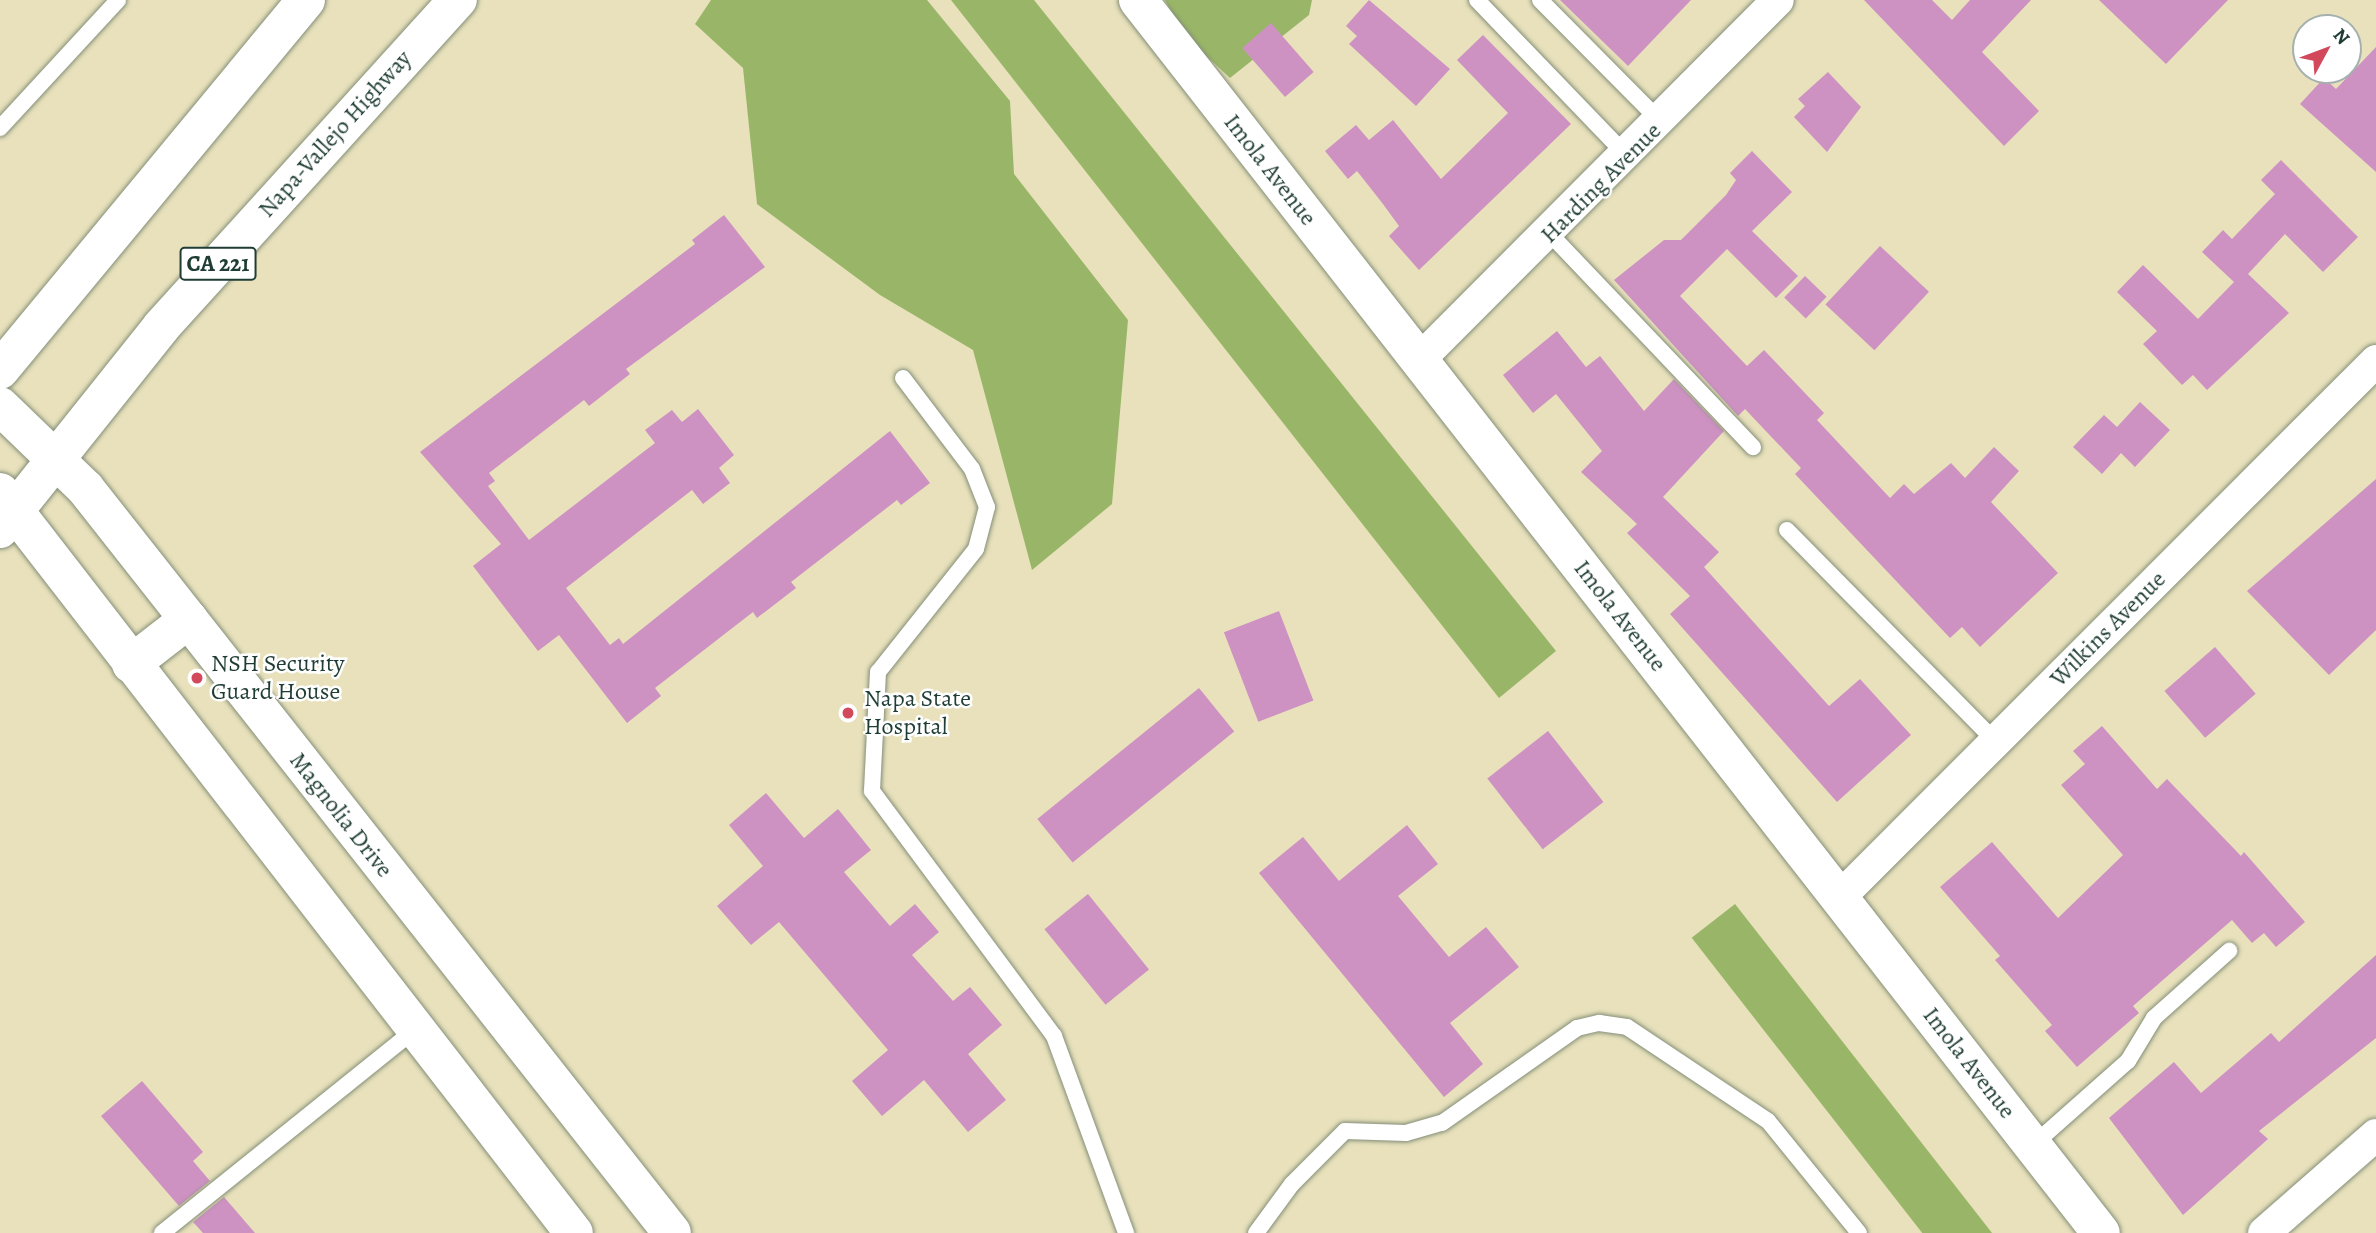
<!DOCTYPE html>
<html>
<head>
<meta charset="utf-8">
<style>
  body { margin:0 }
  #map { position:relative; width:2376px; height:1233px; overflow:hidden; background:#e8e1bc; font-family:Alegreya,serif }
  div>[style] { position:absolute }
  .forest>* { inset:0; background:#99b668; transform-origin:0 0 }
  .building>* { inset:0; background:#cd92c2; transform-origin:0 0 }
  .roads { filter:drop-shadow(0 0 2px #848f78) drop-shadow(0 0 2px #848f78) }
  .service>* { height:16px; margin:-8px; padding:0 8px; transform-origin:8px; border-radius:8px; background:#fff }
  .minor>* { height:32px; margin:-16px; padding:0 16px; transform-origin:16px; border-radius:16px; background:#fff }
  .tertiary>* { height:38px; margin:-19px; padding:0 19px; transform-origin:19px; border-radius:19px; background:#fff }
  .primary>* { height:38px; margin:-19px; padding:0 19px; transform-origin:19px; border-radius:19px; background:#fff }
  .dots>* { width:19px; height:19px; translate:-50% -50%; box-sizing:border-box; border:4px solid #fff; border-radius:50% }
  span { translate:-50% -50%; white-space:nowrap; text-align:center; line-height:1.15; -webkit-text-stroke:5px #fff; paint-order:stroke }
  .shield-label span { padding:2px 5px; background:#fff; border:2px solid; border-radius:5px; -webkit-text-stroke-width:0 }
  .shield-label { font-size:23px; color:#1f3d34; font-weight:700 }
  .street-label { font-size:24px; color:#1f3d34 }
  .poi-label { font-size:24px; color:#1f3d34 }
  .left { translate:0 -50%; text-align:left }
  .north { position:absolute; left:2292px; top:14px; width:70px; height:70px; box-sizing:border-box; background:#fff; border:2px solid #a5b1ae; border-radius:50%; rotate:49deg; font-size:19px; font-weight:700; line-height:28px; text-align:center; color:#1f3d34 }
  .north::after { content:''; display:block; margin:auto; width:24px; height:32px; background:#d1495b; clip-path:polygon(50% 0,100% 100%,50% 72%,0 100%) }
</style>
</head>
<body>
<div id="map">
  <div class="forest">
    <i style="clip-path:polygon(711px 0,927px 0,1010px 101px,1014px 174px,1128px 320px,1112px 504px,1032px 570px,973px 350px,880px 295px,757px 204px,743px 68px,695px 24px)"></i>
    <i style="clip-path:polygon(951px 0,1034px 0,1556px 651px,1499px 698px)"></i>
    <i style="clip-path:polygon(1165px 0,1312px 0,1309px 15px,1230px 78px,1184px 35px)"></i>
    <i style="left:1735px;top:904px;width:419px;height:55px;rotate:52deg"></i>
  </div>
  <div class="building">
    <i style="clip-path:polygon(1369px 0,1450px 69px,1416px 106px,1349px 44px,1357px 36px,1346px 26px)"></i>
    <i style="clip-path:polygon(1560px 0,1691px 0,1628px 66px)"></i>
    <i style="clip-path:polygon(1864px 0,1932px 0,1952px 20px,1970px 0,2031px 0,1982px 52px,2039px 111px,2004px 146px)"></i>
    <i style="clip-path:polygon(2099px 0,2228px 0,2166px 64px)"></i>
    <i style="left:1271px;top:23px;width:65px;height:38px;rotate:49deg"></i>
    <i style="clip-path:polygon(1483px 35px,1571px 124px,1419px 270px,1389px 236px,1399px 226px,1383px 204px,1357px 171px,1348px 179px,1325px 151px,1356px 125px,1369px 140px,1393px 120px,1441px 179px,1508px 113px,1457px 60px)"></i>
    <i style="clip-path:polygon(2376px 47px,2376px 172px,2300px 104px,2324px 78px,2336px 89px)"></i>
    <i style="clip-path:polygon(1828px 72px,1861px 107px,1827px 152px,1794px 117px,1805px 106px,1798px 99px)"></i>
    <i style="clip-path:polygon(1752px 151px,1792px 192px,1752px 231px,1798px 276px,1776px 298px,1727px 249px,1680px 296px,1747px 366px,1764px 350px,1824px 413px,1817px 420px,1890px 498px,1904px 484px,1914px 494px,1951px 463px,1965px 478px,1994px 447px,2019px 471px,1991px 502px,2058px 573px,1980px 647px,1962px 627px,1950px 638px,1795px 474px,1801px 468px,1745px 409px,1738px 416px,1614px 280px,1664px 240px,1681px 240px,1726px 195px,1736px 180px,1730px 173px)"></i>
    <i style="clip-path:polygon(2281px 160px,2358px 237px,2323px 272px,2285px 234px,2248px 274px,2289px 313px,2207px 390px,2193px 375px,2182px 385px,2143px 344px,2157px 331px,2117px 292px,2143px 265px,2198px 319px,2234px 282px,2202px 252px,2223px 230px,2232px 239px,2275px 194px,2261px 180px)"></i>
    <i style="clip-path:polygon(724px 215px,765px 267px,626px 369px,630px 374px,589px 406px,584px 400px,489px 473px,495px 481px,488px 486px,529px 540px,655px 443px,645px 430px,672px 410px,682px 422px,698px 409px,734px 455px,719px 468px,730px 483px,703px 504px,692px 490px,566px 588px,610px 645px,619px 638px,623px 644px,890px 431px,930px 483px,901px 505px,897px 500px,791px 582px,796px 588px,757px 618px,753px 612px,655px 688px,661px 696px,627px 723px,559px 635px,538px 651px,473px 566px,501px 544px,420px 452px,695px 244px,692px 240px)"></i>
    <i style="left:1880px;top:246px;width:67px;height:80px;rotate:43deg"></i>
    <i style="left:1805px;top:276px;width:30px;height:30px;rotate:44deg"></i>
    <i style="clip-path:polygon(1557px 331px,1586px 367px,1600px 356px,1644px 411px,1674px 379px,1724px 431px,1663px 497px,1719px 552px,1704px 567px,1829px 706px,1860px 679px,1911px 735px,1837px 802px,1670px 614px,1690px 596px,1627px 533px,1637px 524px,1581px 472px,1602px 451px,1556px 394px,1533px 413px,1503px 375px)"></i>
    <i style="clip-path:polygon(2140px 402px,2170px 430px,2135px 467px,2121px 453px,2102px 474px,2073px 447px,2104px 415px,2117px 427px)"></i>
    <i style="clip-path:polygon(2376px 479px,2376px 630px,2329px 675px,2247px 591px)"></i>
    <i style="left:1279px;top:611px;width:96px;height:59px;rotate:69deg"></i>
    <i style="left:2215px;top:647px;width:62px;height:67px;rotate:49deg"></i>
    <i style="left:1199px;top:688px;width:56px;height:208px;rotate:51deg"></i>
    <i style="clip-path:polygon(2102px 726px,2157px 789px,2167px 779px,2241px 856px,2244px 852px,2305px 922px,2276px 947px,2264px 933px,2252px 943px,2232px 920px,2133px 1006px,2139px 1013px,2077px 1067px,2045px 1031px,2052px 1025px,1995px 960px,2000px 956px,1940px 887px,1992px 842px,2058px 918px,2123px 855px,2061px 785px,2085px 764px,2073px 751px)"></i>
    <i style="left:1548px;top:731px;width:90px;height:77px;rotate:52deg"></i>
    <i style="clip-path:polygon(766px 793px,804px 838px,838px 809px,871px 850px,844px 872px,890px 926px,915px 904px,939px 932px,912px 955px,953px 1001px,970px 987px,1002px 1025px,968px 1054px,1006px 1100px,968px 1132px,924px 1080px,882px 1116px,852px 1081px,888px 1050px,779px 922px,751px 945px,717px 906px,763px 866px,729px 825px)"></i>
    <i style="clip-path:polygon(1407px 825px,1438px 864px,1398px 896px,1449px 957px,1486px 927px,1519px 967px,1450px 1023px,1483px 1064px,1444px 1097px,1259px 873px,1303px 837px,1339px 881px)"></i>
    <i style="left:1088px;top:894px;width:97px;height:56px;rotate:51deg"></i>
    <i style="clip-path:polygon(2376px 955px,2376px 1038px,2259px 1131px,2268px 1139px,2183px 1215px,2109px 1118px,2174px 1062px,2201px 1093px,2271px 1033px,2279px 1042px)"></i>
    <i style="clip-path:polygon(142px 1081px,203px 1152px,193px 1161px,210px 1181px,179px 1206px,101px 1116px)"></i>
    <i style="clip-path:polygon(224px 1197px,255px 1233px,203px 1233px,193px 1222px)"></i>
  </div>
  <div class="roads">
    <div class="service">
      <i style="left:1477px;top:0;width:218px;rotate:46.1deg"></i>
      <i style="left:1540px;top:0;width:172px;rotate:45.2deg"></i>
      <i style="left:0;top:128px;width:174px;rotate:-47.3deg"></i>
      <i style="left:1551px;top:235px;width:293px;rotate:46.4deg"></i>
      <i style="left:903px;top:378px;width:114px;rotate:52.8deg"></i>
      <i style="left:972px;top:469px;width:41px;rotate:68.5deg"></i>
      <i style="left:987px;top:507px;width:43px;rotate:104.7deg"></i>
      <i style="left:976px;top:549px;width:157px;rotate:128.5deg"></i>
      <i style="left:878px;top:672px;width:119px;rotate:92.9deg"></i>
      <i style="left:872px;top:791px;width:305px;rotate:53.4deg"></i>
      <i style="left:1054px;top:1036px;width:210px;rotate:69.9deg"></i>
      <i style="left:1787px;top:530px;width:298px;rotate:45.4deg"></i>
      <i style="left:2033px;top:1145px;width:127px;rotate:-41.5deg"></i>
      <i style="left:2128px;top:1061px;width:50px;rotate:-58.8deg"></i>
      <i style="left:2154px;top:1018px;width:101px;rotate:-41.8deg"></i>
      <i style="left:162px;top:1233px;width:326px;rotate:-38.8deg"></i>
      <i style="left:1256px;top:1233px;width:61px;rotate:-53.7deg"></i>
      <i style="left:1292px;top:1184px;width:75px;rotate:-45deg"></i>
      <i style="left:1345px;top:1131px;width:61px;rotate:1.9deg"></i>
      <i style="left:1406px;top:1133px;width:37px;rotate:-16deg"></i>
      <i style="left:1442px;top:1123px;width:165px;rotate:-35.1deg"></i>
      <i style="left:1577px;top:1028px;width:23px;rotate:-13deg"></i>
      <i style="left:1599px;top:1023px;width:28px;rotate:8deg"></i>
      <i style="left:1627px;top:1027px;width:169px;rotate:33.7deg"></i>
      <i style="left:1768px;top:1121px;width:144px;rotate:50.9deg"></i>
    </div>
    <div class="minor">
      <i style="left:1419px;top:360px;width:508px;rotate:-45.08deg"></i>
      <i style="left:1840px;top:897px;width:758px;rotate:-45deg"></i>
      <i style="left:2264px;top:1233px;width:149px;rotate:-41.2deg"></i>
    </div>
    <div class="tertiary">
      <i style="left:1138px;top:0;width:1564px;rotate:52.01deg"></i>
      <i style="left:0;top:406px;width:118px;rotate:44deg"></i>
      <i style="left:85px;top:488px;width:948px;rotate:51.76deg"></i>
      <i style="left:0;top:492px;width:937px;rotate:52.24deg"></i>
      <i style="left:131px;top:664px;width:73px;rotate:-37.8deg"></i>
    </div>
    <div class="primary">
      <i style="left:0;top:370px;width:480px;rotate:-50.4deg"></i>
      <i style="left:0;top:529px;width:258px;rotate:-51.4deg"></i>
      <i style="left:161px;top:327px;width:442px;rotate:-47.8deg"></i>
    </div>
  </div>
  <div class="dots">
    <i style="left:197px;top:678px;background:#d1495b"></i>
    <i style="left:848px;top:713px;background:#d1495b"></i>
  </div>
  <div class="shield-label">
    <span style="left:218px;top:264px">CA 221</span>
  </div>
  <div class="street-label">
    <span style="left:335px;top:134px;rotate:-48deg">Napa-Vallejo Highway</span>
    <span style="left:1270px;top:170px;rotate:52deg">Imola Avenue</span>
    <span style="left:1601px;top:183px;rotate:-45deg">Harding Avenue</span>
    <span style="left:1620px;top:616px;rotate:52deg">Imola Avenue</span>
    <span style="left:2108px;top:629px;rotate:-45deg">Wilkins Avenue</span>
    <span style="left:341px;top:815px;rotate:52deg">Magnolia Drive</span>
    <span style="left:1969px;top:1063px;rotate:52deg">Imola Avenue</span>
  </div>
  <div class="poi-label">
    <span class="left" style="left:211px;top:678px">NSH Security<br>Guard House</span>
    <span class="left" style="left:864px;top:713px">Napa State<br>Hospital</span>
  </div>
  <div class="north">N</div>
</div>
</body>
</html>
